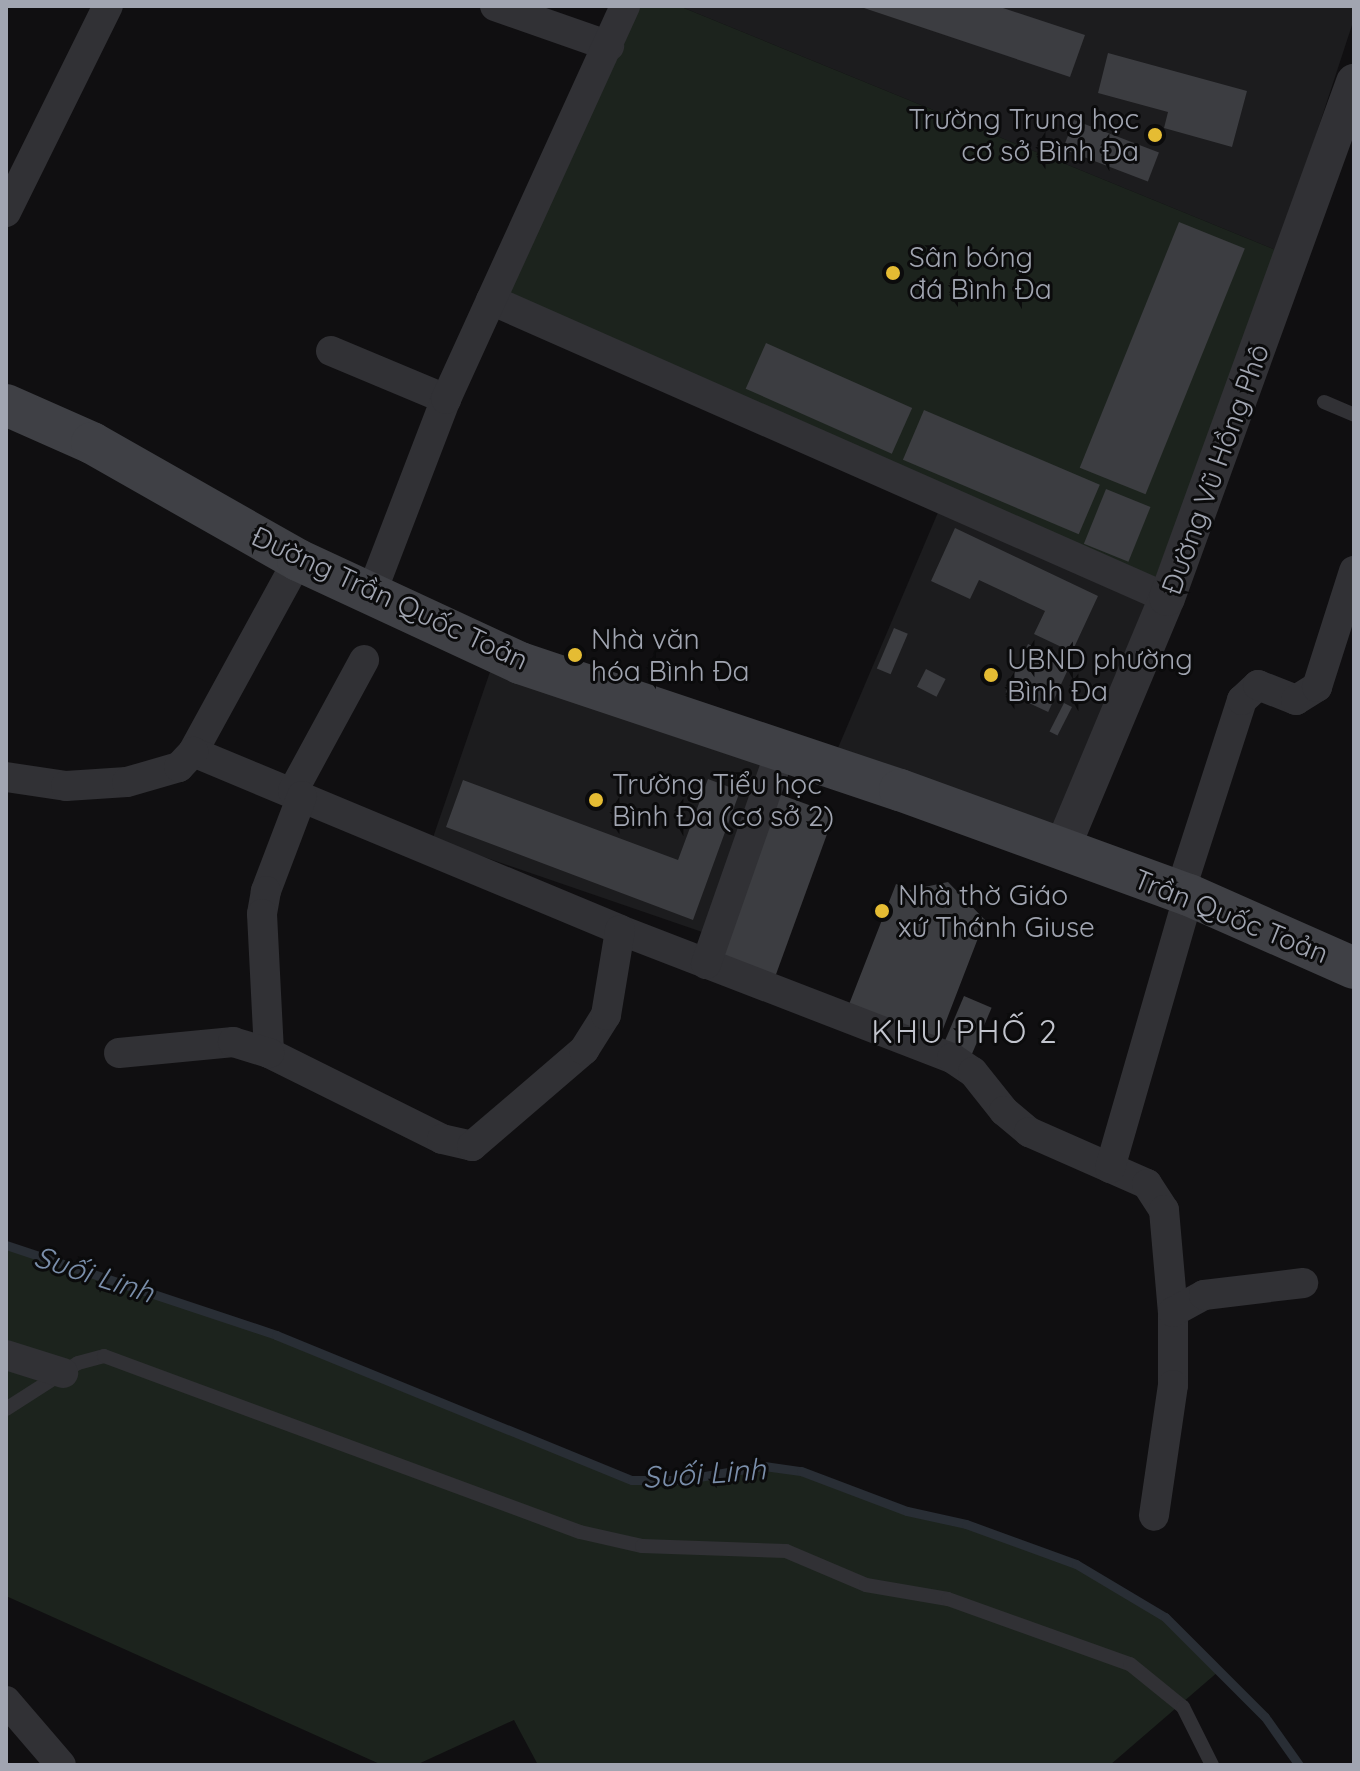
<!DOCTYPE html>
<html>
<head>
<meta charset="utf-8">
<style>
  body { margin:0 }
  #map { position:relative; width:1360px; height:1771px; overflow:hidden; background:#100f11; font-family:Quicksand,sans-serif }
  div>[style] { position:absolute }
  .built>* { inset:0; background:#1c1c1e; transform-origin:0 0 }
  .green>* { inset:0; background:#1c231d }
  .stream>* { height:9px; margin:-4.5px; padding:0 4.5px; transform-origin:4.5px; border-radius:4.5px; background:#292e35 }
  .building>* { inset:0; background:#3c3d41; transform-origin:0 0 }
  .service>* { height:14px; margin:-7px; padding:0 7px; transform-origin:7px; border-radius:7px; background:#313135 }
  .minor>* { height:30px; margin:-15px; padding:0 15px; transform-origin:15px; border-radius:15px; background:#313135 }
  .tertiary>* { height:36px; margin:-18px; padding:0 18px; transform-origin:18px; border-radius:18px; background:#313135 }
  .secondary>* { height:42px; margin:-21px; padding:0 21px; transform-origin:21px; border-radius:21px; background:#3f4045 }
  .dots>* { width:22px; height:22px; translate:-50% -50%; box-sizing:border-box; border:4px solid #0b0b0c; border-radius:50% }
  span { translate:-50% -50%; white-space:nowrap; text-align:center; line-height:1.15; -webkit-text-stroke:6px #0b0b0c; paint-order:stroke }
  .poi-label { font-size:28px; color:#a1a5b1 }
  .right { translate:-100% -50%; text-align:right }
  .left { translate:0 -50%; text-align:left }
  .street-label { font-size:28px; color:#a1a5b1 }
  .water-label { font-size:30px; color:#7a8eaa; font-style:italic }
  .quarter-label { font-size:32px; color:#c2c4cd; letter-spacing:2px }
  .frame { position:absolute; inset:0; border:8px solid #a1a5b1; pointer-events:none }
</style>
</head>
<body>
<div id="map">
  <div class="built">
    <i style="clip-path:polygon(679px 6px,1354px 6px,1354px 19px,1278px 251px)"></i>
    <i style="left:939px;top:510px;width:229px;height:261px;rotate:23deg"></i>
    <i style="left:491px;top:669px;width:290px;height:180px;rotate:19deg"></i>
  </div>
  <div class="green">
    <i style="clip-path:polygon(637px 6px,679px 6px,1278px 251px,1155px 579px,506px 296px)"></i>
    <i style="clip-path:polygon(6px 1245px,276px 1335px,632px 1480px,681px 1480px,764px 1466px,801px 1471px,907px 1511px,966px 1524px,1076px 1564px,1165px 1617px,1219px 1671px,1110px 1765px,538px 1765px,514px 1720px,416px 1765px,382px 1765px,6px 1596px)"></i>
  </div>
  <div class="stream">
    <i style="left:6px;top:1245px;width:285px;rotate:18.4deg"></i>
    <i style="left:276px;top:1335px;width:384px;rotate:22.2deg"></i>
    <i style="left:632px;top:1480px;width:49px"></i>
    <i style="left:681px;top:1480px;width:84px;rotate:-9.6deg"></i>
    <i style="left:764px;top:1466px;width:37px;rotate:8deg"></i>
    <i style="left:801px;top:1471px;width:113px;rotate:20.7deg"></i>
    <i style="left:907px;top:1511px;width:60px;rotate:12.4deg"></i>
    <i style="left:966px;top:1524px;width:117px;rotate:20deg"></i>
    <i style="left:1076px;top:1564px;width:104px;rotate:30.8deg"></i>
    <i style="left:1165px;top:1617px;width:141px;rotate:45deg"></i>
    <i style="left:1265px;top:1717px;width:59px;rotate:54.7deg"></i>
  </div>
  <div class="building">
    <i style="clip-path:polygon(858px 6px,997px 6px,1085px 35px,1070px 77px)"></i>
    <i style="clip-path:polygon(1108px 53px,1247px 91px,1232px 147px,1164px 128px,1168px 112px,1098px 93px)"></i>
    <i style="left:1074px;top:120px;width:91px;height:31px;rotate:21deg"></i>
    <i style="left:1179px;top:222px;width:71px;height:265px;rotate:22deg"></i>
    <i style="left:766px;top:343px;width:160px;height:50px;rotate:24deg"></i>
    <i style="left:924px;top:410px;width:191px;height:54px;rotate:23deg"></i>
    <i style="left:1106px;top:489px;width:48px;height:59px;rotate:22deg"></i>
    <i style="clip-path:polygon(955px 528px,1098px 596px,1072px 652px,1034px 634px,1045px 611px,979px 580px,970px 599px,931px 581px)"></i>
    <i style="left:894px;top:628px;width:15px;height:44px;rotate:23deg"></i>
    <i style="left:1028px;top:644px;width:47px;height:53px;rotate:25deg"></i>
    <i style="left:926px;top:669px;width:22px;height:20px;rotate:27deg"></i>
    <i style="left:1064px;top:703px;width:9px;height:32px;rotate:27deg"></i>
    <i style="clip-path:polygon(708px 779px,740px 791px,693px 920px,446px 827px,463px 780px,678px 860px)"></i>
    <i style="left:776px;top:793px;width:62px;height:175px;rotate:20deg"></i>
    <i style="clip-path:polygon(948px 882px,985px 920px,938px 1042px,848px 1007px,896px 884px,910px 890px)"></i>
    <i style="left:964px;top:996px;width:30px;height:52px;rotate:23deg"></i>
  </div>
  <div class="service">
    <i style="left:1324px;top:402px;width:33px;rotate:23deg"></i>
    <i style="left:6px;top:1409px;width:85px;rotate:-32.6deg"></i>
    <i style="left:78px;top:1363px;width:27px;rotate:-15deg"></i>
    <i style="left:104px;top:1356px;width:507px;rotate:20.29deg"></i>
    <i style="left:580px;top:1532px;width:64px;rotate:12.7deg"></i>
    <i style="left:642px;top:1546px;width:144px;rotate:2deg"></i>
    <i style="left:786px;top:1551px;width:87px;rotate:23deg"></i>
    <i style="left:866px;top:1585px;width:83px;rotate:9.7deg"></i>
    <i style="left:948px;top:1599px;width:193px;rotate:19.7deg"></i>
    <i style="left:1130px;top:1664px;width:68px;rotate:39.1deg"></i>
    <i style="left:1183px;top:1707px;width:65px;rotate:63.4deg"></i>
  </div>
  <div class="minor">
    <i style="left:495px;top:6px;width:121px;rotate:19.3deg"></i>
    <i style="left:6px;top:212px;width:230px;rotate:-63.7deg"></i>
    <i style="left:491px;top:300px;width:739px;rotate:23.79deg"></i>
    <i style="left:331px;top:351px;width:125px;rotate:22.7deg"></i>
    <i style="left:298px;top:560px;width:219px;rotate:118.7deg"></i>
    <i style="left:193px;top:752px;width:463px;rotate:22.6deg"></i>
    <i style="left:620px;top:930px;width:356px;rotate:21.1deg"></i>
    <i style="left:952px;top:1058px;width:25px;rotate:34deg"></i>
    <i style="left:973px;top:1072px;width:50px;rotate:51.5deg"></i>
    <i style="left:1004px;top:1111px;width:33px;rotate:40deg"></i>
    <i style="left:1029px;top:1132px;width:129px;rotate:23.8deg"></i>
    <i style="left:1147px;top:1184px;width:31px;rotate:57deg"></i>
    <i style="left:1164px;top:1210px;width:102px;rotate:85deg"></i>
    <i style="left:1173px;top:1312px;width:73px;rotate:90deg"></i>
    <i style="left:1173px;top:1385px;width:132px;rotate:98.3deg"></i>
    <i style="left:371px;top:594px;width:209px;rotate:-69deg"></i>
    <i style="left:446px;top:399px;width:432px;rotate:-65.5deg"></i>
    <i style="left:6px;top:777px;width:61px;rotate:8.5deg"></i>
    <i style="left:66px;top:786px;width:61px;rotate:-3.8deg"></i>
    <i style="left:127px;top:782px;width:54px;rotate:-16.1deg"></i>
    <i style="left:179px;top:767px;width:21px;rotate:-47deg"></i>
    <i style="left:293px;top:791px;width:149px;rotate:-61.5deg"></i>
    <i style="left:302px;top:796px;width:102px;rotate:110.8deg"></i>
    <i style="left:266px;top:891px;width:23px;rotate:100deg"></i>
    <i style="left:262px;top:914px;width:139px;rotate:87.1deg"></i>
    <i style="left:269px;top:1053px;width:193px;rotate:26.4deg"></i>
    <i style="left:442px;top:1139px;width:31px;rotate:13deg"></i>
    <i style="left:472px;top:1146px;width:148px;rotate:-40.6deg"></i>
    <i style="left:584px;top:1050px;width:41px;rotate:-57.8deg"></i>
    <i style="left:606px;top:1015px;width:86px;rotate:-80.6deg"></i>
    <i style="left:1180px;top:892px;width:202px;rotate:-72.1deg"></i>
    <i style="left:1242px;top:700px;width:22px;rotate:-43deg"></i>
    <i style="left:1258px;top:685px;width:41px;rotate:21.5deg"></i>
    <i style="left:1296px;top:700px;width:25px;rotate:-32deg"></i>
    <i style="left:1317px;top:687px;width:122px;rotate:-72.3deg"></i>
    <i style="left:706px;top:964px;width:227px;rotate:-70.7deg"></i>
    <i style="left:119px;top:1053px;width:115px;rotate:-5.5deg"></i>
    <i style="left:233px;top:1042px;width:38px;rotate:17deg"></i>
    <i style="left:1110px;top:1168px;width:284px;rotate:-73.9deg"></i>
    <i style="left:1173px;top:1312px;width:35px;rotate:-29deg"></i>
    <i style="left:1204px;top:1295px;width:100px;rotate:-6.9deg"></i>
    <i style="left:6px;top:1355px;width:60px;rotate:17.5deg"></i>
    <i style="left:6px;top:1701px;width:84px;rotate:49.3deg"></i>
  </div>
  <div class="tertiary">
    <i style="left:1061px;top:851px;width:274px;rotate:-67.3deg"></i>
    <i style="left:1167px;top:598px;width:549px;rotate:-70.08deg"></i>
  </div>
  <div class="secondary">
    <i style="left:6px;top:405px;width:94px;rotate:23.8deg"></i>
    <i style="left:92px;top:443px;width:237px;rotate:29.6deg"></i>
    <i style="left:298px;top:560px;width:245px;rotate:24.9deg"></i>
    <i style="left:520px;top:663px;width:401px;rotate:18.5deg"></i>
    <i style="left:900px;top:790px;width:307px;rotate:20deg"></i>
    <i style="left:1189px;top:895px;width:180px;rotate:23.9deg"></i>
  </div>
  <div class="dots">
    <i style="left:1155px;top:135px;background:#e5bc33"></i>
    <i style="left:893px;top:273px;background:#e5bc33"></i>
    <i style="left:575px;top:655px;background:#e5bc33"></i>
    <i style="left:991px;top:675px;background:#e5bc33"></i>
    <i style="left:596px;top:800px;background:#e5bc33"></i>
    <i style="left:882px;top:911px;background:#e5bc33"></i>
  </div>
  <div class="poi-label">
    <span class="right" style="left:1139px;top:135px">Trường Trung học<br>cơ sở Bình Đa</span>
    <span class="left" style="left:909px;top:273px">Sân bóng<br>đá Bình Đa</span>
    <span class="left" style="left:591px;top:655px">Nhà văn<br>hóa Bình Đa</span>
    <span class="left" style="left:1007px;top:675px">UBND phường<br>Bình Đa</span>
    <span class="left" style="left:612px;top:800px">Trường Tiểu học<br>Bình Đa (cơ sở 2)</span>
    <span class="left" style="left:898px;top:911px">Nhà thờ Giáo<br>xứ Thánh Giuse</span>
  </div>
  <div class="street-label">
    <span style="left:1215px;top:469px;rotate:-70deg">Đường Vũ Hồng Phô</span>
    <span style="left:390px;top:598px;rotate:25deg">Đường Trần Quốc Toản</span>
    <span style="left:1231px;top:916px;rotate:22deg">Trần Quốc Toản</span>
  </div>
  <div class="water-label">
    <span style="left:94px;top:1274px;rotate:18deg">Suối Linh</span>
    <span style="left:704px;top:1473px;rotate:-4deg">Suối Linh</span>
  </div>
  <div class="quarter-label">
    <span style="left:965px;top:1031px">KHU PHỐ 2</span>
  </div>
  <div class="frame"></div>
</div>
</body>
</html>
